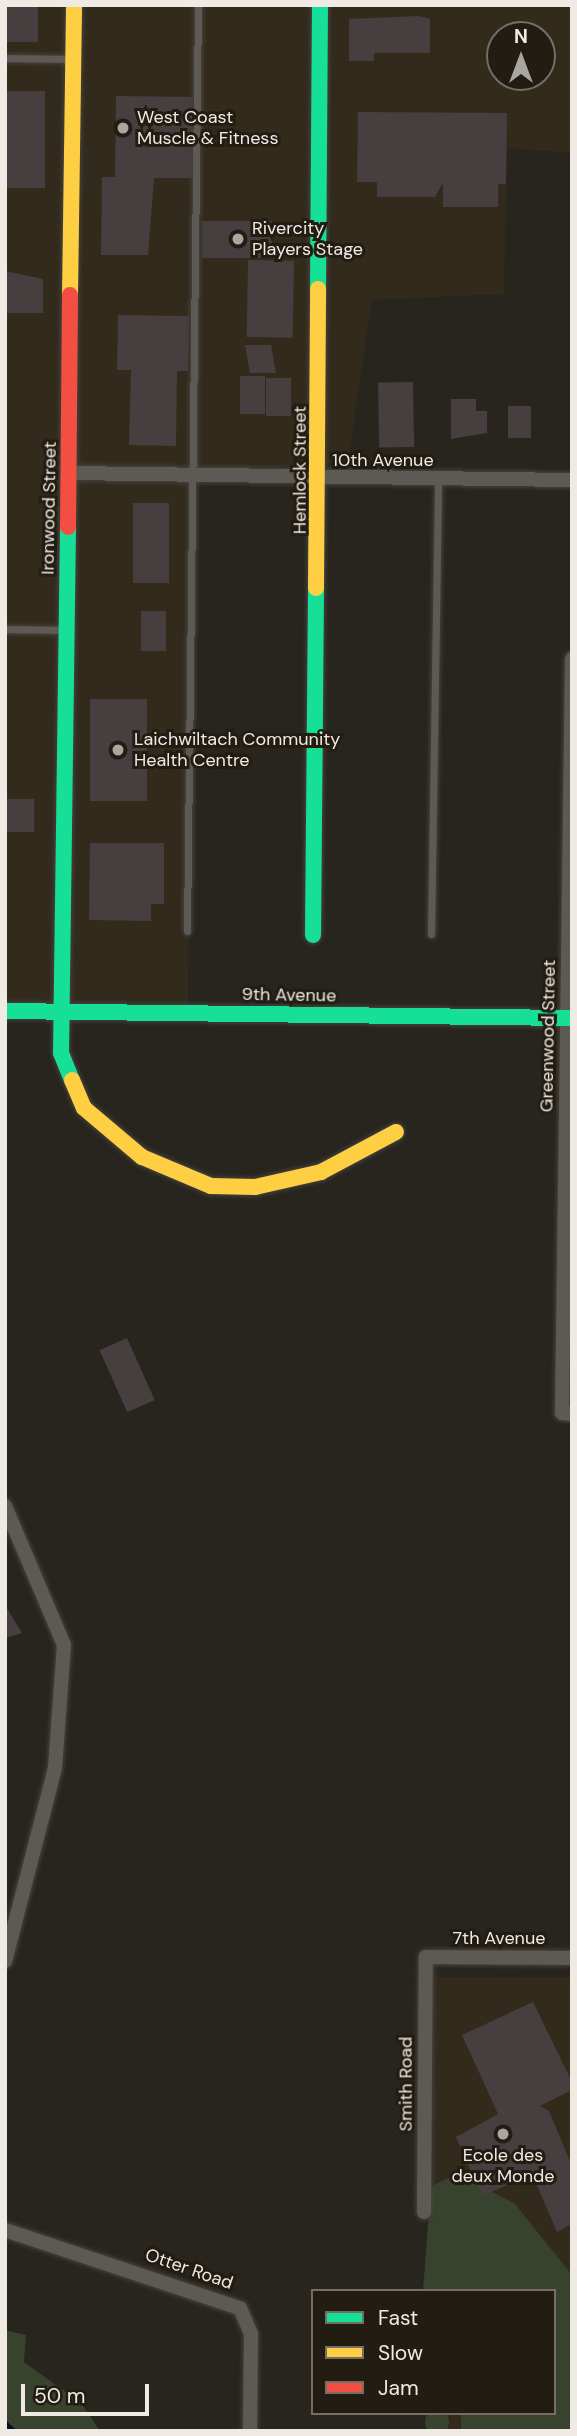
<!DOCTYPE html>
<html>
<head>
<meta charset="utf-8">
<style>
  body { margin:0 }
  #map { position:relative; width:577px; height:2436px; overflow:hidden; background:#28251f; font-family:"DM Sans",sans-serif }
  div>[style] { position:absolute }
  .built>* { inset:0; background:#322b1c }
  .green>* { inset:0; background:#37432d }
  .round { border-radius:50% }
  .stream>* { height:5px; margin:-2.5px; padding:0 2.5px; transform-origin:2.5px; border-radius:2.5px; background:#040e24 }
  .building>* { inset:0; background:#463e3f; transform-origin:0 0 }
  .roads { filter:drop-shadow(0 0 2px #45423e) drop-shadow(0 0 2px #45423e) }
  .lane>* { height:7px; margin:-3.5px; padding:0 3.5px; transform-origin:3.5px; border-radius:3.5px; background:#5d5a56 }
  .street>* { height:14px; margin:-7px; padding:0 7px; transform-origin:7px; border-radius:7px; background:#5d5a56 }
  .fast>* { height:16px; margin:-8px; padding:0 8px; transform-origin:8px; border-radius:8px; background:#16e098 }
  .slow>* { height:16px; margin:-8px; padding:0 8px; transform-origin:8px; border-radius:8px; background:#ffcf43 }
  .jam>* { height:16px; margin:-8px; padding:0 8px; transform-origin:8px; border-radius:8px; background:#f24e42 }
  .dots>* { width:19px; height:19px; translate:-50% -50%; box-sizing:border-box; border:4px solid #221c12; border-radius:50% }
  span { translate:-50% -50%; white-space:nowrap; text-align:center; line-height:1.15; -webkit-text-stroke:6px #221c12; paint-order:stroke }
  .poi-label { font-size:18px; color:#efebe4 }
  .left { translate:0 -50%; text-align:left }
  .street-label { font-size:18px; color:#efebe4 }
  .frame { position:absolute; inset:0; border:7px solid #efebe4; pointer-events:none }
  .legend { position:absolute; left:311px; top:2289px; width:245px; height:126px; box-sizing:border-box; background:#221c12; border:2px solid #746f66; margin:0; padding:9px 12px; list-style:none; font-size:21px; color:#efebe4 }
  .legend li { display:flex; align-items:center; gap:14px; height:35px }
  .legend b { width:35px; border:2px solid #746f66 }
  .north { position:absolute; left:486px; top:21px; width:70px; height:70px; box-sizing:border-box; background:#221c12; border:2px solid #746f66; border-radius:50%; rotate:0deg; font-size:19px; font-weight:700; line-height:28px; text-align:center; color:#efebe4 }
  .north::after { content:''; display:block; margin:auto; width:24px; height:32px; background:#a9a69f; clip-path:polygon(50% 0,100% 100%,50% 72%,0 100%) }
  .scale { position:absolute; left:21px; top:2384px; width:128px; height:32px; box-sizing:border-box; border:4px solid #efebe4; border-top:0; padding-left:9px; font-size:21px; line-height:24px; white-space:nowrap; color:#efebe4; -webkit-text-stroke:5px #221c12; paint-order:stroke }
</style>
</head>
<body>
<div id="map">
  <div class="built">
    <i style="clip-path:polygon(evenodd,5px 5px,572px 5px,572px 153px,507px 148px,504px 294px,372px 300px,348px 461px,191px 474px,188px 1012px,5px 1011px,5px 5px,500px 35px,542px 35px,542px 77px,500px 77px,500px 35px)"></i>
    <i style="clip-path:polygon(433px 1977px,572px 1977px,572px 2431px,434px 2431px,434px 2413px,554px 2413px,554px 2291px,434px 2291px)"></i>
  </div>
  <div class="green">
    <i style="clip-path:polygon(458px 2174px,515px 2204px,572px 2275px,572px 2431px,461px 2431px,461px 2413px,554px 2413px,554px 2291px,423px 2291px,431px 2186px)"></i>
    <i style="clip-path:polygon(5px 2330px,26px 2335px,24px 2362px,81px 2403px,100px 2431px,5px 2431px)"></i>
    <i class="round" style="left:425px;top:2410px;width:24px;height:24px"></i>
  </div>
  <div class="stream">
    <i style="left:5px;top:2423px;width:12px;rotate:42deg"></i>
  </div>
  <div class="building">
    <i style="left:5px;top:5px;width:33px;height:37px"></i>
    <i style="clip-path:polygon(418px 16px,430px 19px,430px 53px,374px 53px,374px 61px,349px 61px,349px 19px)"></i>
    <i style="left:5px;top:91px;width:40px;height:97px"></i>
    <i style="clip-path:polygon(116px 96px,193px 97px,192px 178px,154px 178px,148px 255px,101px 255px,102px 177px,115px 177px)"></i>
    <i style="clip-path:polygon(358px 112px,507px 113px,506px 184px,498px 184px,498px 207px,443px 207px,443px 183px,435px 197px,377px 197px,377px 182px,357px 182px)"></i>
    <i style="left:202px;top:221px;width:70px;height:37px"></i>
    <i style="left:248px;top:260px;width:46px;height:77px;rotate:1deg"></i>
    <i style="clip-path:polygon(5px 271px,43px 279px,43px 313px,5px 313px)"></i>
    <i style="clip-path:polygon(118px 315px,189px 316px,188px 371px,177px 371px,176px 446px,129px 445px,131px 370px,117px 370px)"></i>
    <i style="clip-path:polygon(245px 345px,271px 345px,276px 373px,250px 373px)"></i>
    <i style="left:240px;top:376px;width:25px;height:38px"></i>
    <i style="left:266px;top:378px;width:25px;height:38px"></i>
    <i style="left:413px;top:382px;width:65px;height:35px;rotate:89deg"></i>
    <i style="clip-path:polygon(451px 399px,476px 399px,476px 411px,487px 411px,487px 433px,451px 439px)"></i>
    <i style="left:508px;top:406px;width:23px;height:32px"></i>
    <i style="left:133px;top:503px;width:36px;height:80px"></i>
    <i style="left:141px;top:611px;width:25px;height:40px"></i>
    <i style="left:90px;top:699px;width:57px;height:102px"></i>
    <i style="left:5px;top:799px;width:29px;height:33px"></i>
    <i style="clip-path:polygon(90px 843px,164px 843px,164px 904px,151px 904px,151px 921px,89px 920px)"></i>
    <i style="left:127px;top:1338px;width:68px;height:30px;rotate:66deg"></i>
    <i style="clip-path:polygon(5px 1605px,22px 1633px,5px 1638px)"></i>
    <i style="clip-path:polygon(533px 2002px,572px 2082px,572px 2090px,540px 2106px,549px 2111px,572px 2166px,572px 2224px,557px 2232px,532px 2174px,482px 2196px,456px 2137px,498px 2114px,462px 2035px)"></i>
  </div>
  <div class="roads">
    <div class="lane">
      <i style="left:5px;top:58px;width:68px;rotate:0.8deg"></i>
      <i style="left:5px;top:629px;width:59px;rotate:1deg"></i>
      <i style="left:187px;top:931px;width:926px;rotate:-89.32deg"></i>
      <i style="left:431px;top:934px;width:454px;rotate:-89.1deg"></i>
    </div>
    <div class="street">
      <i style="left:69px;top:473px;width:503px;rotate:0.8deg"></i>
      <i style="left:572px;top:659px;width:754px;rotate:90.76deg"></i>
      <i style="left:562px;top:1413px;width:10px;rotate:6deg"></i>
      <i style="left:5px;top:1506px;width:151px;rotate:67deg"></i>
      <i style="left:64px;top:1645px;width:123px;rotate:94.2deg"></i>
      <i style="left:55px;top:1768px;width:199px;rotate:104.5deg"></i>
      <i style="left:424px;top:2212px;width:255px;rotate:-89.6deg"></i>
      <i style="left:426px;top:1957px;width:146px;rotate:0.4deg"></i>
      <i style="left:5px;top:2230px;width:248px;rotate:18.4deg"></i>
      <i style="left:240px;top:2308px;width:28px;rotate:67deg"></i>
      <i style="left:251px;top:2334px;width:97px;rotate:90.6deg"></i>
    </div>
    <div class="fast">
      <i style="left:318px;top:289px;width:284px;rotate:-89.6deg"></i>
      <i style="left:68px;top:527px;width:526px;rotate:90.76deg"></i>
      <i style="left:61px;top:1053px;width:29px;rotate:68deg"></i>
      <i style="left:313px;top:935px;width:347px;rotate:-89.5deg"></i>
      <i style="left:5px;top:1011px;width:567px;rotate:0.71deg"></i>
    </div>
    <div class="slow">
      <i style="left:70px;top:295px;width:290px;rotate:-89.2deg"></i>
      <i style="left:316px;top:588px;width:299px;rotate:-89.6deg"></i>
      <i style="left:72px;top:1080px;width:30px;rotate:67deg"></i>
      <i style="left:84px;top:1108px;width:76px;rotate:40.2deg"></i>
      <i style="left:142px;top:1157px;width:75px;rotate:22.8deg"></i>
      <i style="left:211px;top:1186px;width:44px;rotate:1.3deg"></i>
      <i style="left:255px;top:1187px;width:68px;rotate:-12.8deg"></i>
      <i style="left:321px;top:1172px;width:85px;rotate:-28.1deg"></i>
    </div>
    <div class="jam">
      <i style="left:68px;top:527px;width:232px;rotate:-89.5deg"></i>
    </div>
  </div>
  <div class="dots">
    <i style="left:123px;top:128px;background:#a9a69f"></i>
    <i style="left:238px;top:239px;background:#a9a69f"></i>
    <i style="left:118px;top:750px;background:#a9a69f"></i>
    <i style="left:503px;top:2134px;background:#a9a69f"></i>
  </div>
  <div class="poi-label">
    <span class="left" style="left:137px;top:128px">West Coast<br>Muscle &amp; Fitness</span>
    <span class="left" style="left:252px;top:239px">Rivercity<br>Players Stage</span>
    <span class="left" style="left:134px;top:750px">Laichwiltach Community<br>Health Centre</span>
    <span style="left:503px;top:2166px">Ecole des<br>deux Monde</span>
  </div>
  <div class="street-label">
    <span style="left:383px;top:460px">10th Avenue</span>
    <span style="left:300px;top:470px;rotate:-90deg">Hemlock Street</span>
    <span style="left:49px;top:508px;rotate:-89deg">Ironwood Street</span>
    <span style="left:289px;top:995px;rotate:1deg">9th Avenue</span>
    <span style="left:548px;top:1036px;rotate:-89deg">Greenwood Street</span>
    <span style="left:499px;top:1938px">7th Avenue</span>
    <span style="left:406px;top:2084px;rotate:-90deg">Smith Road</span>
    <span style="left:189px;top:2269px;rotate:19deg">Otter Road</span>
  </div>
  <div class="frame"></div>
  <ul class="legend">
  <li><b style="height:9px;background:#16e098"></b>Fast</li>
  <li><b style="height:9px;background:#ffcf43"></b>Slow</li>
  <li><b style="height:9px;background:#f24e42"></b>Jam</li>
  </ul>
  <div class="north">N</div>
  <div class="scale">50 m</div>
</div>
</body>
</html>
